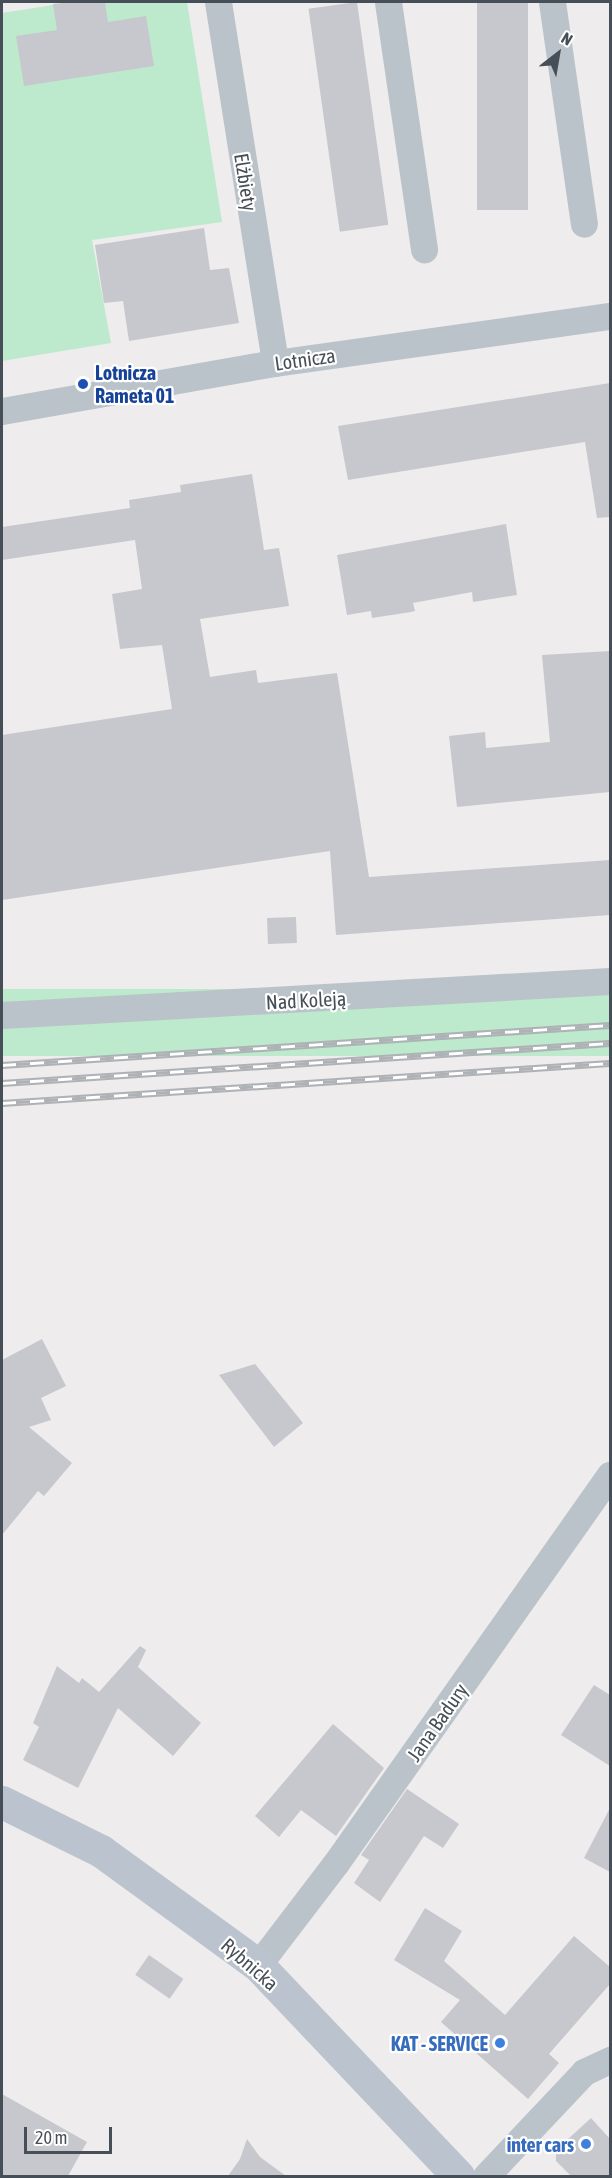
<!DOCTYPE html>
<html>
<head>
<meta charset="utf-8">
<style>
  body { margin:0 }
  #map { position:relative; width:612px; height:2178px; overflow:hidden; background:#eeecec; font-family:"Asap Condensed",sans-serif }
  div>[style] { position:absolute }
  .green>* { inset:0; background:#bde9cd; transform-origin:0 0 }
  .building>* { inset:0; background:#c7c8ce; transform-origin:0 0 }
  .street>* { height:27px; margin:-13.5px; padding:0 13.5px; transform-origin:13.5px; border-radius:13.5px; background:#bbc3ca }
  .secondary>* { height:33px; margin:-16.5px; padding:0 16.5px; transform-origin:16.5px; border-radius:16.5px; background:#bbc4ce }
  .rail>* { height:7px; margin-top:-3.5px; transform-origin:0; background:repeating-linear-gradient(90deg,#fff 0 14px,#aeb1b5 0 28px); box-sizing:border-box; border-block:2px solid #aeb1b5 }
  .dots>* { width:16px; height:16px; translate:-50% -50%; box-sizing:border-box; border:3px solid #fff; border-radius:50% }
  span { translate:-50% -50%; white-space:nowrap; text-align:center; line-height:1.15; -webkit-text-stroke:4.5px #fff; paint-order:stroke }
  .street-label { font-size:20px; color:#464f57 }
  .transit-label { font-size:20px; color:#164399; font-weight:700 }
  .left { translate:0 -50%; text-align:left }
  .shop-label { font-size:20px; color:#366cbe; font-weight:700 }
  .right { translate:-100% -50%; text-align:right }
  .frame { position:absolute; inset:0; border:3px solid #464f57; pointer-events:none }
  .north { position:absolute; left:528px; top:24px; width:60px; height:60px; -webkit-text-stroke:4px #fff; paint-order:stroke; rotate:31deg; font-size:16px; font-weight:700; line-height:24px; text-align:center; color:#464f57 }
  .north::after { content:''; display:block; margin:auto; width:21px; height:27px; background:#464f57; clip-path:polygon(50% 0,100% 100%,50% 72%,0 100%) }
  .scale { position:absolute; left:24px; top:2127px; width:88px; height:27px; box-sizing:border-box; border:3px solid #464f57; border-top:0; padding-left:8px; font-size:18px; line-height:21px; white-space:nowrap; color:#464f57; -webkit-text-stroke:4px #fff; paint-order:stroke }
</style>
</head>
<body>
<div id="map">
  <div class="green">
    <i style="clip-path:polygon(72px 2px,187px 2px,222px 222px,92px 240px,111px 343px,2px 361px,2px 13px)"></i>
    <i style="left:610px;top:989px;width:67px;height:609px;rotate:90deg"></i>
  </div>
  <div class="building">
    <i style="clip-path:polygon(71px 2px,105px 2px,108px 22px,146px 16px,154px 66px,24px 86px,16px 36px,57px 30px,53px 4px)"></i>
    <i style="left:357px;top:2px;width:225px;height:49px;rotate:82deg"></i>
    <i style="left:477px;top:2px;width:51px;height:208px"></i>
    <i style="clip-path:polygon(204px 228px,210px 270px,229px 268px,239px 323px,129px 341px,123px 301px,104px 303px,95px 245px)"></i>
    <i style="clip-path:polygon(610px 383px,610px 517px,597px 518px,585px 442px,348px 480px,338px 426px)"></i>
    <i style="clip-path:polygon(252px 474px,264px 550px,279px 548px,289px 606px,200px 619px,210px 677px,256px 670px,258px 683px,337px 673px,369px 877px,610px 860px,610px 915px,336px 935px,330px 851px,2px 900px,2px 735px,172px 709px,162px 645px,120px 649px,112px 594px,142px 589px,135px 540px,2px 560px,2px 527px,130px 508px,129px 500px,181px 492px,180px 485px)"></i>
    <i style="clip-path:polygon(506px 524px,517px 595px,473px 602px,472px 592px,413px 603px,415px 611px,411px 612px,372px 618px,371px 611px,347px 615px,337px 555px)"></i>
    <i style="clip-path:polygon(610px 651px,610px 792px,457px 807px,449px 736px,485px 732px,486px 748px,550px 742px,542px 655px)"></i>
    <i style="left:296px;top:917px;width:26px;height:29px;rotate:88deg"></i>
    <i style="clip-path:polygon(42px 1339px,66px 1386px,41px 1398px,51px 1420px,29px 1427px,72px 1463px,44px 1496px,38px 1491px,2px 1535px,2px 1360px)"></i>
    <i style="clip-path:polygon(255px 1364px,303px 1423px,274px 1447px,219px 1375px)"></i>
    <i style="clip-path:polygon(140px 1646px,146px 1650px,138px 1667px,201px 1723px,173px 1756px,118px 1708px,78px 1788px,23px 1760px,39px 1727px,33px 1723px,57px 1666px,79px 1683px,82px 1678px,99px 1692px)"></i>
    <i style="clip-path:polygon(594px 1685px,610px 1695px,610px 1766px,561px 1735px)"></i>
    <i style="clip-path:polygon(333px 1724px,384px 1768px,336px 1836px,301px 1810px,279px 1837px,255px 1816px)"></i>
    <i style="clip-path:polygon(407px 1789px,459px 1824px,443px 1848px,424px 1836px,380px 1902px,354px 1883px,369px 1860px,361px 1855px)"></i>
    <i style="clip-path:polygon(610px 1808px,610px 1872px,584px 1858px)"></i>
    <i style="clip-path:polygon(425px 1908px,462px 1931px,444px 1961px,505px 2015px,574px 1936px,610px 1967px,610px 1984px,549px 2054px,559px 2063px,528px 2099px,441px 2022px,460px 2000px,394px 1960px)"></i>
    <i style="left:149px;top:1955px;width:42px;height:24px;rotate:35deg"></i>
    <i style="clip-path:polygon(2px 2094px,87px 2142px,68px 2176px,2px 2176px)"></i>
    <i style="clip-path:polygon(591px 2118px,610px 2139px,610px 2176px,571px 2176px,556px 2161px,556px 2150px)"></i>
    <i style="clip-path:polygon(247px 2139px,260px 2157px,286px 2176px,228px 2176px,240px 2159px)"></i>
  </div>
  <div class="street">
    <i style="left:218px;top:2px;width:365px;rotate:81deg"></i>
    <i style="left:388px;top:2px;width:250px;rotate:81.7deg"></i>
    <i style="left:552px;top:2px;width:224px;rotate:81.8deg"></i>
    <i style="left:2px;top:411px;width:277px;rotate:-10deg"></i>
    <i style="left:275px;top:363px;width:338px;rotate:-8deg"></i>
    <i style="left:2px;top:1015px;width:609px;rotate:-3.2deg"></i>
    <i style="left:258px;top:1965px;width:128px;rotate:-52.6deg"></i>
    <i style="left:336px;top:1863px;width:475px;rotate:-54.8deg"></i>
    <i style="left:486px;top:2176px;width:143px;rotate:-46.7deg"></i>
    <i style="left:584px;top:2072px;width:29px;rotate:-25deg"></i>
  </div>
  <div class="secondary">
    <i style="left:2px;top:1802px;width:110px;rotate:26.3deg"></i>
    <i style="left:101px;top:1851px;width:194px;rotate:36deg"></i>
    <i style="left:258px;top:1965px;width:291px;rotate:46.5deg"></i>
  </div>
  <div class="rail">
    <i style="left:2px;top:1065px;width:609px;rotate:-3.76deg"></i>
    <i style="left:2px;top:1083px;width:609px;rotate:-3.76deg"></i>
    <i style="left:2px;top:1103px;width:609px;rotate:-3.76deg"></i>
  </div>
  <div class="dots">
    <i style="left:83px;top:384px;background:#1a4fb4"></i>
    <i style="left:500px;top:2043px;background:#3f7fe0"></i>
    <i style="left:586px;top:2144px;background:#3f7fe0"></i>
  </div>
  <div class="street-label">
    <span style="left:246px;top:182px;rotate:81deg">Elżbiety</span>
    <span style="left:305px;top:359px;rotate:-8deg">Lotnicza</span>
    <span style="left:306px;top:1000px;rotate:-3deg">Nad Koleją</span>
    <span style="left:437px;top:1722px;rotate:-55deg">Jana Badury</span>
    <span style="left:250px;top:1964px;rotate:41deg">Rybnicka</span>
  </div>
  <div class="transit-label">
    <span class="left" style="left:95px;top:384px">Lotnicza<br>Rameta 01</span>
  </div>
  <div class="shop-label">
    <span class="right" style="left:488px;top:2043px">KAT - SERVICE</span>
    <span class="right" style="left:574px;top:2144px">inter cars</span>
  </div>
  <div class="frame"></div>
  <div class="north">N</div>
  <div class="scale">20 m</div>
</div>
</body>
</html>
